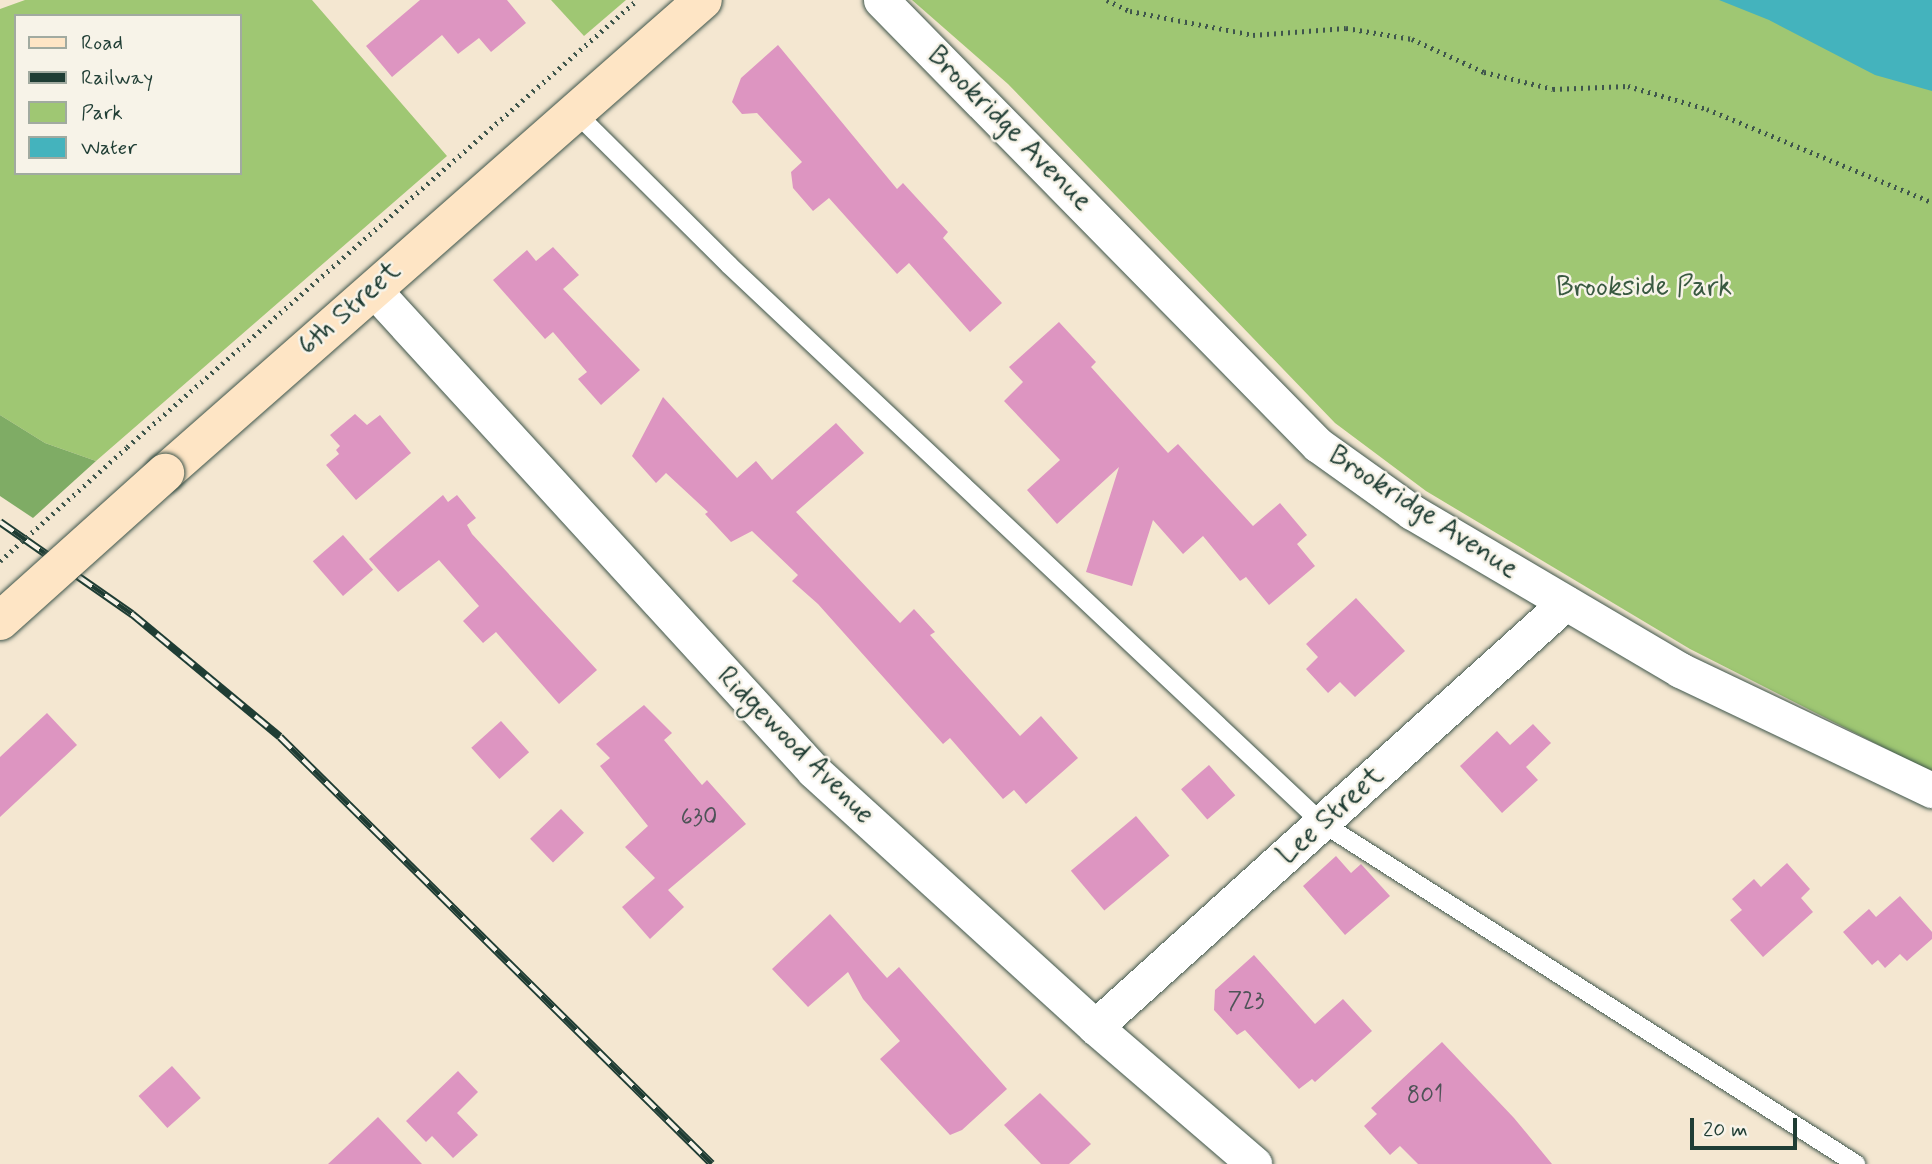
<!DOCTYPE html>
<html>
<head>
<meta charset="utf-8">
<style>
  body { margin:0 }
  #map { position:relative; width:1932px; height:1164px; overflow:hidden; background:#f4e7d1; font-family:Mynerve,sans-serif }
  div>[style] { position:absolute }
  .green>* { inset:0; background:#9fc773 }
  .forest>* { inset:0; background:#7fac65 }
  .water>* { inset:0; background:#44b3bd }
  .building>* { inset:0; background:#dd95c1; transform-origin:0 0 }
  .path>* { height:4.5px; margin-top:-2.25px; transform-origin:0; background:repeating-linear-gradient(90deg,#3f564c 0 2px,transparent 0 7px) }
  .roads { filter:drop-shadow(0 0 2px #3f564c) drop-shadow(0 0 2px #3f564c) }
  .lane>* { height:18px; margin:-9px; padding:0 9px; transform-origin:9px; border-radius:9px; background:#fff }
  .street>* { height:35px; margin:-17.5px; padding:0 17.5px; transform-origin:17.5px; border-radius:17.5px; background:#fff }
  .secondary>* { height:38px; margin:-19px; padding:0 19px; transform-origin:19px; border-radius:19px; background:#fee5c5 }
  .rail>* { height:8px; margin-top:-4px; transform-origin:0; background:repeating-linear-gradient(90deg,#f7f3e8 0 16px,#1f3d34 0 32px); box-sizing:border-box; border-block:2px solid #1f3d34 }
  .path-bridge>* { height:4.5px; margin-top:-2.25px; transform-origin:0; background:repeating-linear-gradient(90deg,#3f564c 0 2px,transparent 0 7px) }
  .bridges { filter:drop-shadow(0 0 2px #3f564c) drop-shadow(0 0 2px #3f564c) }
  .secondary-bridge>* { height:38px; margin:-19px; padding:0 19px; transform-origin:19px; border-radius:19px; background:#fee5c5 }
  span { translate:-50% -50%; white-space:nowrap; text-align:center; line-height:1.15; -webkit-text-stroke:5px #f7f3e8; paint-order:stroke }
  .number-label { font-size:24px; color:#4e5357 }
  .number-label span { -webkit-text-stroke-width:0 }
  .street-label { font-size:28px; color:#1f3d34 }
  .park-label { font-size:28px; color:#395941 }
  .legend { position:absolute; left:14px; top:14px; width:228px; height:161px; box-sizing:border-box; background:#f7f3e8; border:2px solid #a1aaa0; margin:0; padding:9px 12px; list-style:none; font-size:21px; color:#1f3d34 }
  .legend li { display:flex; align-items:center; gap:14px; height:35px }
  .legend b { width:35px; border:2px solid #a1aaa0 }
  .scale { position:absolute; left:1690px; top:1118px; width:107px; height:32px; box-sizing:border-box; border:4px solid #1f3d34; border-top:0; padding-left:9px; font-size:21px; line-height:24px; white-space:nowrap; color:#1f3d34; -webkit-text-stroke:5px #f7f3e8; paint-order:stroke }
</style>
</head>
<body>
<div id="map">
  <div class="green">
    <i style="clip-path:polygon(evenodd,25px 0,312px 0,447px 156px,96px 461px,45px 443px,0 415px,0 9px,25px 0,16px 16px,240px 16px,240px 173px,16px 173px,16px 16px)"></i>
    <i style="clip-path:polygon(551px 0,626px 0,584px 36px)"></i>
    <i style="clip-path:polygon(912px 0,1932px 0,1932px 772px,1690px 649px,1426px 491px,1335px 423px,1008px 84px)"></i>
  </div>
  <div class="forest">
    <i style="clip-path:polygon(0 415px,45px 443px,96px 461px,33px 518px,0 496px)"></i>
  </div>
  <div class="water">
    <i style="clip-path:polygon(1719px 0,1932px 0,1932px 91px,1875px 75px,1769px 20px)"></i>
  </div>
  <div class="building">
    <i style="clip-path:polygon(420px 0,507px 0,526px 23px,491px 52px,479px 38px,458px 54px,442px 35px,392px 77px,366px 46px)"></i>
    <i style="clip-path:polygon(778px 45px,897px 189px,903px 183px,948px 232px,943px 238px,1002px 303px,970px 332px,909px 263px,897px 274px,829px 198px,813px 211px,793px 188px,791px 172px,802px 162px,757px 113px,742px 114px,732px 102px,741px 78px)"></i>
    <i style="clip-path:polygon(553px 247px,579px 275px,563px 289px,640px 370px,601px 405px,578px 379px,587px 372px,553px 332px,545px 339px,493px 280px,527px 250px,536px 261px)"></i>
    <i style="clip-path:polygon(1059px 322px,1096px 362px,1091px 367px,1168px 453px,1178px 444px,1253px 526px,1280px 503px,1307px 535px,1297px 544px,1315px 566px,1269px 605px,1246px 577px,1240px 581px,1203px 536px,1183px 554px,1153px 520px,1132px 586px,1086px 572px,1119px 467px,1057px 524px,1027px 490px,1060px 460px,1004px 401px,1023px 382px,1009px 367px)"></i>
    <i style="clip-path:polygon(663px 397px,737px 478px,756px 461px,772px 480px,836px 423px,864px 453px,796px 512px,900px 623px,914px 609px,935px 632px,930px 635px,1020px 736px,1041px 716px,1078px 758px,1026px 804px,1014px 790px,1003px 799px,950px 738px,943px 744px,818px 604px,792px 581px,798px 575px,752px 531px,731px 542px,705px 514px,708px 512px,666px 473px,656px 483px,632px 456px)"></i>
    <i style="clip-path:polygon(355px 414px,367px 425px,380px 415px,411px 453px,356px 500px,326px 465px,339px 454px,336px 450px,340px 446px,330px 435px)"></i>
    <i style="clip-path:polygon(443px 495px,448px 502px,457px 495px,476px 518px,467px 525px,472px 534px,597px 670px,559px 704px,496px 632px,483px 643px,463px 621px,479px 606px,439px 560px,398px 592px,369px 559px)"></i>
    <i style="left:343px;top:535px;width:46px;height:40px;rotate:49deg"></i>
    <i style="clip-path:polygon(1356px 598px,1405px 651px,1355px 697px,1340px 682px,1328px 693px,1306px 669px,1318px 657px,1306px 644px)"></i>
    <i style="clip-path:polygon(644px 705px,672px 733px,664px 740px,702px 785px,707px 780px,746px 824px,668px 890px,684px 907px,650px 939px,622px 907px,655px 878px,625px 847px,648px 826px,600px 766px,610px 758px,596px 744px)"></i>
    <i style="clip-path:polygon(47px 713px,77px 745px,0 817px,0 757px)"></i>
    <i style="left:501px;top:721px;width:42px;height:40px;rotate:48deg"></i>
    <i style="clip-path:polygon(1533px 724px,1551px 743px,1526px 767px,1538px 780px,1502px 813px,1460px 766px,1497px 731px,1510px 745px)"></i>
    <i style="left:1209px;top:765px;width:40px;height:37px;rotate:49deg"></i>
    <i style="left:561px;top:809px;width:33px;height:43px;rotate:46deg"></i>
    <i style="left:1136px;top:816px;width:52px;height:85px;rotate:50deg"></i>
    <i style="clip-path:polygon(1336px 856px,1351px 873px,1361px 864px,1390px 896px,1345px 935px,1303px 886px)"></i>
    <i style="clip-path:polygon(1787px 863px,1810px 889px,1801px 898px,1813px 912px,1763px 957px,1730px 920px,1742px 910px,1732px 899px,1754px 879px,1761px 887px)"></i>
    <i style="clip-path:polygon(1900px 896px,1932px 932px,1932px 939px,1907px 961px,1900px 954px,1885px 968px,1878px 960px,1872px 965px,1843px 932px,1869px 909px,1876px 917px)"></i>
    <i style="clip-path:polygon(830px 914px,887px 978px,899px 967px,1007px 1089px,962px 1130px,950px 1135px,880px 1059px,900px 1041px,863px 999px,848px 972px,808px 1007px,772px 969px)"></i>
    <i style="clip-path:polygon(1254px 955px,1315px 1024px,1343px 999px,1372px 1031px,1315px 1082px,1312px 1079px,1299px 1089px,1245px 1030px,1237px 1035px,1214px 1010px,1215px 990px)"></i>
    <i style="clip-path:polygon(1442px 1042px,1514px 1118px,1552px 1164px,1418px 1164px,1400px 1146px,1390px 1155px,1364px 1126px,1377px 1114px,1371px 1108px)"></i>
    <i style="left:172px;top:1066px;width:43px;height:45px;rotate:48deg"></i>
    <i style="clip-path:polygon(458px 1071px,478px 1092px,457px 1113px,478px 1135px,453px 1158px,432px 1136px,426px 1142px,406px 1121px)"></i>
    <i style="clip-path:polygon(1040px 1093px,1091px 1144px,1069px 1164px,1041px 1164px,1004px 1125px)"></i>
    <i style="clip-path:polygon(378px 1117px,422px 1164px,328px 1164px)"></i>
  </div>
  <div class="path">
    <i style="left:1107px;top:0;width:25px;rotate:26deg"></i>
    <i style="left:1130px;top:11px;width:125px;rotate:11deg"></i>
    <i style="left:1253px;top:35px;width:93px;rotate:-4.3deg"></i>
    <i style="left:1346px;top:28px;width:67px;rotate:9.5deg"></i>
    <i style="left:1412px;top:39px;width:79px;rotate:24.6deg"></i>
    <i style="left:1484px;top:72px;width:71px;rotate:13.8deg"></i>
    <i style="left:1553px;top:89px;width:75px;rotate:-2.3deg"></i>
    <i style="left:1628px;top:86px;width:82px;rotate:16.2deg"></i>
    <i style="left:1707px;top:109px;width:243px;rotate:22.5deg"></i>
    <i style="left:127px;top:447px;width:678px;rotate:-41.23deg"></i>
  </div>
  <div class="roads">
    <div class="lane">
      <i style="left:574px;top:111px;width:218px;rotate:44.8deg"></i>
      <i style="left:729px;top:265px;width:814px;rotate:43.26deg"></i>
      <i style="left:1322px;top:823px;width:634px;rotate:32.56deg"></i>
    </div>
    <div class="street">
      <i style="left:881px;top:0;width:624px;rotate:45.52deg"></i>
      <i style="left:1318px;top:445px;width:115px;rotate:35.5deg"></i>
      <i style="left:1412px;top:512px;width:311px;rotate:30.5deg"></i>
      <i style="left:1680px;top:670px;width:279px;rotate:25.5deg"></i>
      <i style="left:373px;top:289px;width:653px;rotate:47.54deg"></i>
      <i style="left:814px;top:771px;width:380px;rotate:42.3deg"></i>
      <i style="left:1095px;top:1027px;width:210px;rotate:40.7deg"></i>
      <i style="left:1095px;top:1027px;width:633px;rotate:-42.05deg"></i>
    </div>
    <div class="secondary">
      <i style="left:165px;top:473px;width:716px;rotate:-41.32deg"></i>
    </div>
  </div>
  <div class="rail">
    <i style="left:0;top:522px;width:161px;rotate:34.9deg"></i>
    <i style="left:132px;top:614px;width:192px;rotate:39.7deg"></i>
    <i style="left:280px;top:737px;width:607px;rotate:44.67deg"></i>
  </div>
  <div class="path-bridge">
    <i style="left:0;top:561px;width:171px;rotate:-41.9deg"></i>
  </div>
  <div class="bridges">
    <div class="secondary-bridge">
      <i style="left:0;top:621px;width:222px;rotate:-41.9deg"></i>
    </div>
  </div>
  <div class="number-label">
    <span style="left:699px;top:818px">630</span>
    <span style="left:1246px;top:1002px">723</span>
    <span style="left:1425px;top:1096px">801</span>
  </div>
  <div class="street-label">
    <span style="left:1009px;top:129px;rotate:45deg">Brookridge Avenue</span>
    <span style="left:350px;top:309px;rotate:-42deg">6th Street</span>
    <span style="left:1423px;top:513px;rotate:33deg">Brookridge Avenue</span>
    <span style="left:795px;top:746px;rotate:45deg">Ridgewood Avenue</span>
    <span style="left:1331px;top:816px;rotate:-42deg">Lee Street</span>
  </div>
  <div class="park-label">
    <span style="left:1644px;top:288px">Brookside Park</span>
  </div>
  <ul class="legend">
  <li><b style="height:9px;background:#fee5c5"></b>Road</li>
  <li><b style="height:9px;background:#1f3d34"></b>Railway</li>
  <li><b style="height:19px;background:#9fc773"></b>Park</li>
  <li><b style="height:19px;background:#44b3bd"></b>Water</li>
  </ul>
  <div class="scale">20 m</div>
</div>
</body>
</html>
